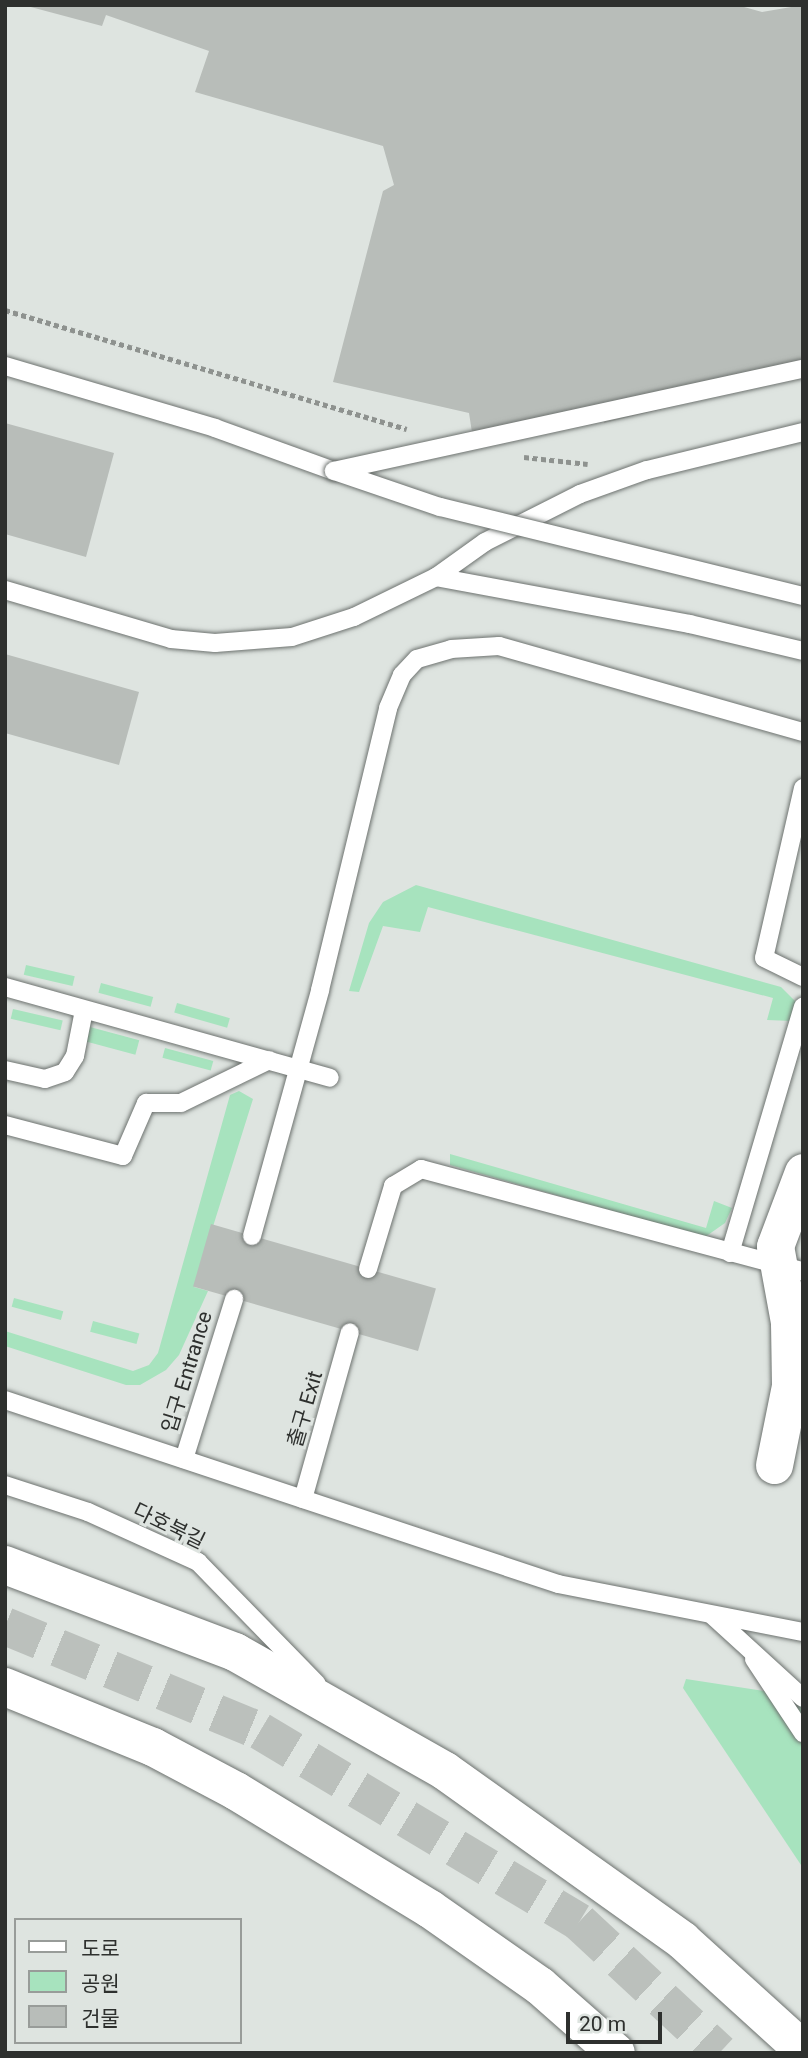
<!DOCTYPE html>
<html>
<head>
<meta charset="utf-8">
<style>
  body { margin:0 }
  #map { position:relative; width:808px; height:2058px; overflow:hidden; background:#dee4e0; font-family:Roboto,"Noto Sans KR",sans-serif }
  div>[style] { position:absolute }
  .green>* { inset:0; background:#a7e3be; transform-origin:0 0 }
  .building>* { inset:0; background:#b8bdb9; transform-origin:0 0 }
  .secondary-tunnel>* { height:38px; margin-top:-19px; transform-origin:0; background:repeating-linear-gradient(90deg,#bbc0bc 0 38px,transparent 0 57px) }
  .path>* { height:4.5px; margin-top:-2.25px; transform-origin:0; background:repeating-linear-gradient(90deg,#8e928f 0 5px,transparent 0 8.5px) }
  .roads { filter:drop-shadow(0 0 2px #6d726f) drop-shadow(0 0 2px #6d726f) }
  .lane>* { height:18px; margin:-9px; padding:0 9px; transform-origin:9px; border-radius:9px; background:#fff }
  .street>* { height:37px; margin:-18.5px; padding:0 18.5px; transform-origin:18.5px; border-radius:18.5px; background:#fff }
  .secondary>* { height:38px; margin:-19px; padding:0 19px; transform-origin:19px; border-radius:19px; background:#fff }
  .bridges { filter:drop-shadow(0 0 2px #6d726f) drop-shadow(0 0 2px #6d726f) }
  .lane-bridge>* { height:18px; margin:-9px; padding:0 9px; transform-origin:9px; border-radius:9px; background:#fff }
  span { translate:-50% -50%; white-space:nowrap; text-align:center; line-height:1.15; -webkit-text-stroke:6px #dee4e0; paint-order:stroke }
  .street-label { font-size:21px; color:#2e302e }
  .frame { position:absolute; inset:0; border:7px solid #2e302e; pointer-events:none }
  .legend { position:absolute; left:14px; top:1918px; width:228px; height:126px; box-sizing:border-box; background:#dee4e0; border:2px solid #989c99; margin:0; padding:9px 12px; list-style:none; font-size:21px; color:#2e302e }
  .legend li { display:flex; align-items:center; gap:14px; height:35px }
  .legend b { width:35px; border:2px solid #989c99 }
  .scale { position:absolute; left:566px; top:2012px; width:96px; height:32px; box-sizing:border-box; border:4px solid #2e302e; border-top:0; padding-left:9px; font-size:21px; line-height:24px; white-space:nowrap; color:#2e302e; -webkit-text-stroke:5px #dee4e0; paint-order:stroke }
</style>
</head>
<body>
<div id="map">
  <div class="green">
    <i style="clip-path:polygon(416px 885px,781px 987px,797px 1003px,792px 1021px,767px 1020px,773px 998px,428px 907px,420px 932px,383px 926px,359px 992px,349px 991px,369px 923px,383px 902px)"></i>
    <i style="left:26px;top:965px;width:50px;height:10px;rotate:13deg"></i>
    <i style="left:101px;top:983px;width:54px;height:10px;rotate:15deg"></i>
    <i style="left:177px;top:1003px;width:55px;height:10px;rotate:16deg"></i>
    <i style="left:13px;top:1009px;width:51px;height:10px;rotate:13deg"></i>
    <i style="left:90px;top:1027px;width:51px;height:15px;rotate:15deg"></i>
    <i style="left:165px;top:1048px;width:50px;height:10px;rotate:15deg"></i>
    <i style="clip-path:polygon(239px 1091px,253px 1099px,194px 1287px,208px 1291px,179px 1355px,166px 1370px,140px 1385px,126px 1385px,5px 1346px,5px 1331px,133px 1371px,149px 1365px,158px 1353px,230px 1095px)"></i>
    <i style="clip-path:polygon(450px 1154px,706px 1228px,714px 1201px,732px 1208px,725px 1223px,705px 1237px,450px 1165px)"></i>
    <i style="left:14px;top:1298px;width:51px;height:9px;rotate:15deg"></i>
    <i style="left:93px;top:1321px;width:48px;height:11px;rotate:15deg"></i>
    <i style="clip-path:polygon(686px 1679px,803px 1697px,803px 1868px,683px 1688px)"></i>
  </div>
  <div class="building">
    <i style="clip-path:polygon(737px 5px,762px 12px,803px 5px,803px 375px,604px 423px,599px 408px,473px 439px,469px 413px,333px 382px,383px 191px,394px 185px,383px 146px,195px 92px,209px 51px,106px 15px,102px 26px,27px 6px)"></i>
    <i style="clip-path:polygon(5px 423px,114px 453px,86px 557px,5px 534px)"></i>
    <i style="clip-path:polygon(5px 654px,139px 692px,119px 765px,5px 733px)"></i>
    <i style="left:211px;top:1224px;width:234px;height:65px;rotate:16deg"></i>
  </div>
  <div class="secondary-tunnel">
    <i style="left:5px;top:1626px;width:276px;rotate:22.4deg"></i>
    <i style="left:260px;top:1731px;width:372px;rotate:30.9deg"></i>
    <i style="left:579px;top:1922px;width:192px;rotate:42.9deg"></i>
  </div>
  <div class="path">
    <i style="left:5px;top:310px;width:419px;rotate:16.5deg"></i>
    <i style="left:524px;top:457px;width:64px;rotate:6.2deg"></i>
  </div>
  <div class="roads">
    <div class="lane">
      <i style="left:5px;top:366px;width:219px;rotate:16.4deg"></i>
      <i style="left:215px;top:428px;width:127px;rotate:19.9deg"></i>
      <i style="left:436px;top:577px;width:258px;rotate:10.5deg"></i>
      <i style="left:690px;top:624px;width:116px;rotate:13.4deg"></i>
      <i style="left:5px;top:590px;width:173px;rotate:16.4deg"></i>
      <i style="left:171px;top:639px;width:44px;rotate:5.2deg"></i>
      <i style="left:215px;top:643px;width:77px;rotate:-4.5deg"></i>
      <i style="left:292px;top:637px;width:65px;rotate:-17.9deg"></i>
      <i style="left:354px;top:617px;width:91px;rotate:-26deg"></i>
      <i style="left:436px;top:577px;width:60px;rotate:-35.5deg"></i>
      <i style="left:485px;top:542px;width:106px;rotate:-26.8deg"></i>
      <i style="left:580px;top:494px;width:71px;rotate:-19.7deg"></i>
      <i style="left:647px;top:470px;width:161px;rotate:-13.7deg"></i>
      <i style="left:803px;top:788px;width:174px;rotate:102.9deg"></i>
      <i style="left:764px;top:958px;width:43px;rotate:26deg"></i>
      <i style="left:5px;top:987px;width:337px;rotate:15.6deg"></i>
      <i style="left:5px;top:1070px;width:41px;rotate:12.7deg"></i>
      <i style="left:45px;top:1079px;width:21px;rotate:-19deg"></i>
      <i style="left:65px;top:1072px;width:19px;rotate:-58deg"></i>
      <i style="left:75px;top:1056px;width:47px;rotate:-78.9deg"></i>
      <i style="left:5px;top:1125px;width:122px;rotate:14.7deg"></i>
      <i style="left:123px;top:1156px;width:58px;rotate:-66.5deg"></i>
      <i style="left:146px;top:1103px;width:35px"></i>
      <i style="left:181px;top:1103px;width:98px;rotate:-26deg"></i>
      <i style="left:252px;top:1236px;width:255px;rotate:-74.5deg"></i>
      <i style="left:320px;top:990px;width:290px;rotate:-76.4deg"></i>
      <i style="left:388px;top:708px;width:36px;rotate:-67deg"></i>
      <i style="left:402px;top:675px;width:22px;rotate:-47deg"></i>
      <i style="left:417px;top:659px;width:35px;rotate:-16deg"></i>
      <i style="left:451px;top:649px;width:48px;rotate:-3.6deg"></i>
      <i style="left:499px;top:646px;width:316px;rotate:15.8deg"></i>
      <i style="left:730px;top:1253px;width:257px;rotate:-73.5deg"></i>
      <i style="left:368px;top:1269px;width:87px;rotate:-73.2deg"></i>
      <i style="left:393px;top:1186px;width:33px;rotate:-31deg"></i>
      <i style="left:421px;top:1169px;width:395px;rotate:15deg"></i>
      <i style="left:5px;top:1400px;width:583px;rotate:18.4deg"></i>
      <i style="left:558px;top:1584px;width:250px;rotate:11.1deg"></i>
      <i style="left:184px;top:1459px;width:168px;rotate:-72.6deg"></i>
      <i style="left:5px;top:1485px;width:87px;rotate:18deg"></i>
      <i style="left:88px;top:1512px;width:121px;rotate:24.4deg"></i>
      <i style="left:198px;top:1562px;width:170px;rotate:45.7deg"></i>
      <i style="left:303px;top:1499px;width:173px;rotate:-74.3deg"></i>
      <i style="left:712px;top:1615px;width:123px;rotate:42.4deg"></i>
      <i style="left:754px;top:1659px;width:89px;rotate:56.5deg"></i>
    </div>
    <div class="street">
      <i style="left:774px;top:1465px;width:81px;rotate:-78.6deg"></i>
      <i style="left:790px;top:1386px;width:64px;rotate:-90.9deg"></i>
      <i style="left:789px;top:1322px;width:77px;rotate:-100.4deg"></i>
      <i style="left:775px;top:1246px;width:79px;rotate:-69.3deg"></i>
    </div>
    <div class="secondary">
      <i style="left:5px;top:1565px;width:246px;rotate:20.7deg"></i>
      <i style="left:235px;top:1652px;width:241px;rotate:29.5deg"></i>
      <i style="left:445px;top:1771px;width:292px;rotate:35.5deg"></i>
      <i style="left:683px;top:1941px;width:162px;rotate:42.2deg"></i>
      <i style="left:5px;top:1687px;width:160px;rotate:22.1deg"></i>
      <i style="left:153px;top:1747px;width:94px;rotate:27.9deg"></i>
      <i style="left:236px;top:1791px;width:227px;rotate:31.3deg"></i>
      <i style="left:430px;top:1909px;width:134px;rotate:35deg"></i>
      <i style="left:540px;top:1986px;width:101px;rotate:41.4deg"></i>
    </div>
  </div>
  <div class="bridges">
    <div class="lane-bridge">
      <i style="left:334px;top:471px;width:112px;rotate:18.8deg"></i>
      <i style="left:440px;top:507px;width:374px;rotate:13.8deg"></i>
      <i style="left:334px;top:471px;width:480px;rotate:-12.3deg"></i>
    </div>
  </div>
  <div class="street-label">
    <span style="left:187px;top:1372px;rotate:-73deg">입구 Entrance</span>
    <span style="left:305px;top:1409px;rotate:-74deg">출구 Exit</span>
    <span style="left:169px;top:1526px;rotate:26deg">다호북길</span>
  </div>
  <div class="frame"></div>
  <ul class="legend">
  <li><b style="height:9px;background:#fff"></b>도로</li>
  <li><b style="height:19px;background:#a7e3be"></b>공원</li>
  <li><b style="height:19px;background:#b8bdb9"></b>건물</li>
  </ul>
  <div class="scale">20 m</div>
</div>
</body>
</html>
